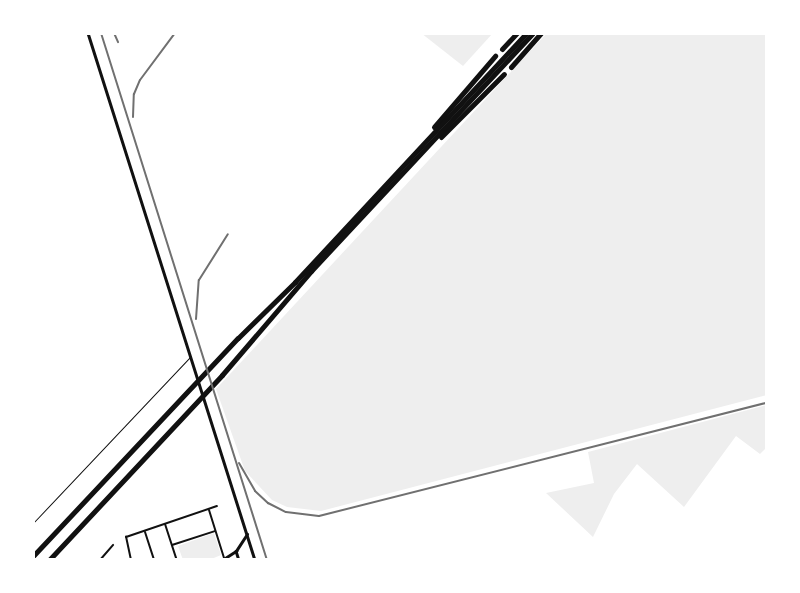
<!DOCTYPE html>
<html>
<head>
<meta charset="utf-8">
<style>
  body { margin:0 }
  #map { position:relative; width:800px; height:593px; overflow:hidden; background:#fff; font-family:"Sofia Sans Condensed",sans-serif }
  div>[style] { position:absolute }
  .green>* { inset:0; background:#eee }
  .service>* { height:1px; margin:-0.5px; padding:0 0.5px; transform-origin:0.5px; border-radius:0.5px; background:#111 }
  .minor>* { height:2px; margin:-1px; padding:0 1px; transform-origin:1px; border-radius:1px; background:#111 }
  .tertiary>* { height:2.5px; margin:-1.25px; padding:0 1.25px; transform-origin:1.25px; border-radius:1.25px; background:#111 }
  .motorway>* { height:5px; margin:-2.5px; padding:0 2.5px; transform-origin:2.5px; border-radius:2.5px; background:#111 }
  .rail>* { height:2px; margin:-1px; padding:0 1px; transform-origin:1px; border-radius:1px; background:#707070 }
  span { translate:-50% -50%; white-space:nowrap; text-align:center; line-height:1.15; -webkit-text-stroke:5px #fff; paint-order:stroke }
  .frame { position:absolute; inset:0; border:35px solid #fff; pointer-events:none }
</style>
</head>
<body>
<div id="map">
  <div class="green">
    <i style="clip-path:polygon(421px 33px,493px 33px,463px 66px)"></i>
    <i style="clip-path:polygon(547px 33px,767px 33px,767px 395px,321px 511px,287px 507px,272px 500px,245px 471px,216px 389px)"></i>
    <i style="clip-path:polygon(767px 405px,767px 447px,760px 454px,736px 436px,684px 507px,637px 464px,614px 494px,593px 537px,546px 493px,594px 483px,588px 452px)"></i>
    <i style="clip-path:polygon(214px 533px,221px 555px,209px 560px,183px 560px,178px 546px)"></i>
  </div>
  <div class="service">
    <i style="left:33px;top:523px;width:228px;rotate:-46.6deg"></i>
  </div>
  <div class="minor">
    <i style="left:209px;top:510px;width:50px;rotate:72.6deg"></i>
    <i style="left:165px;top:524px;width:38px;rotate:72deg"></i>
    <i style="left:145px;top:532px;width:29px;rotate:72deg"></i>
    <i style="left:172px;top:545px;width:45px;rotate:-18deg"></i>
    <i style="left:100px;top:560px;width:20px;rotate:-49deg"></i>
    <i style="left:131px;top:560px;width:24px;rotate:-102deg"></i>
    <i style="left:126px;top:537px;width:96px;rotate:-18.8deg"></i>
  </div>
  <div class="tertiary">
    <i style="left:88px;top:33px;width:553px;rotate:72.42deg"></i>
    <i style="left:236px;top:551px;width:9px;rotate:72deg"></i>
    <i style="left:222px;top:560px;width:17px;rotate:-33deg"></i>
    <i style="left:236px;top:551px;width:20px;rotate:-57deg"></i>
  </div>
  <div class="motorway">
    <i style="left:502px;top:49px;width:22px;rotate:-47deg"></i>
    <i style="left:511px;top:67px;width:45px;rotate:-48.6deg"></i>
    <i style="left:434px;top:127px;width:94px;rotate:-49.3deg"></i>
    <i style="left:441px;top:137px;width:89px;rotate:-45deg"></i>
    <i style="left:33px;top:556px;width:299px;rotate:-46.8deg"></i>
    <i style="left:238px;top:338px;width:80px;rotate:-44.5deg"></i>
    <i style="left:295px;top:282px;width:340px;rotate:-47.1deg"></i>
    <i style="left:49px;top:560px;width:253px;rotate:-46.9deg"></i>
    <i style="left:222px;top:375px;width:137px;rotate:-49.4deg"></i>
    <i style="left:311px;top:271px;width:325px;rotate:-47deg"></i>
  </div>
  <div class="rail">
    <i style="left:101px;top:33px;width:553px;rotate:72.52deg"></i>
    <i style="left:114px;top:33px;width:10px;rotate:66deg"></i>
    <i style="left:133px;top:117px;width:23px;rotate:-88deg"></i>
    <i style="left:134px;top:94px;width:15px;rotate:-67deg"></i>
    <i style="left:140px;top:80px;width:59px;rotate:-53.3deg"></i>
    <i style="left:196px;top:319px;width:39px;rotate:-86deg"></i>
    <i style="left:199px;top:280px;width:54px;rotate:-57.8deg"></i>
    <i style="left:239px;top:463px;width:32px;rotate:60deg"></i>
    <i style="left:255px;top:491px;width:18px;rotate:43deg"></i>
    <i style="left:268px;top:503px;width:20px;rotate:27deg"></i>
    <i style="left:286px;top:512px;width:33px;rotate:7deg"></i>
    <i style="left:319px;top:516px;width:462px;rotate:-14.2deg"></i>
  </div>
  <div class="frame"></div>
</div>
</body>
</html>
